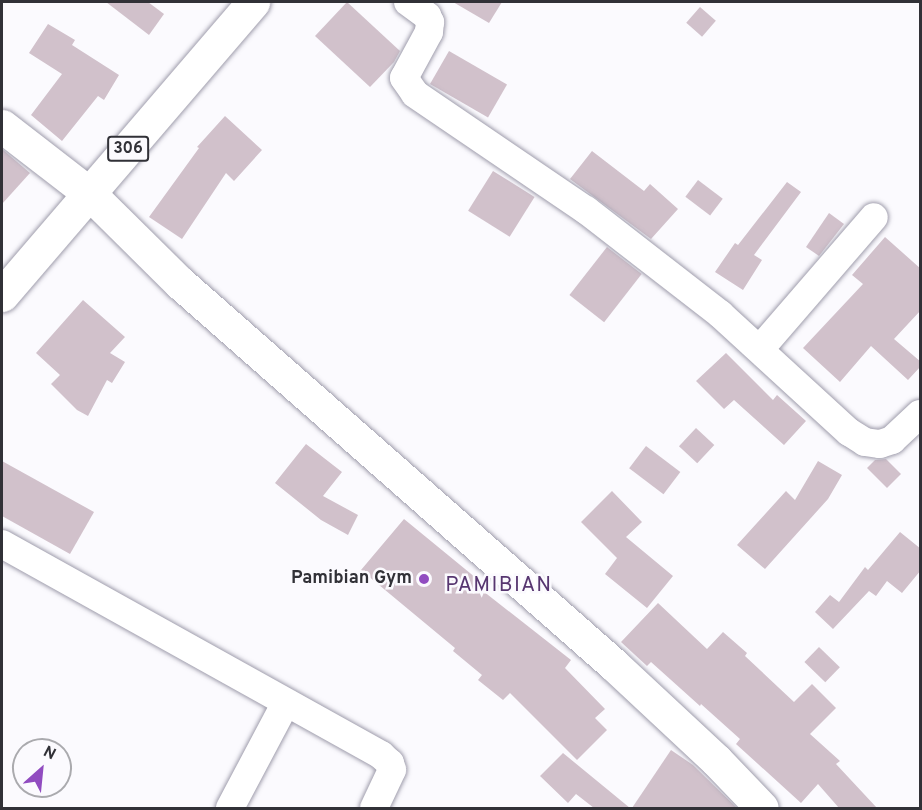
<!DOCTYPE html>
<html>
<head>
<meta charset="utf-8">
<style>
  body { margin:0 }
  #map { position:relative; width:922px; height:810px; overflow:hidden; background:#fbfafe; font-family:Overpass,sans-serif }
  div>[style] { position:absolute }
  .building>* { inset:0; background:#d1c1cb; transform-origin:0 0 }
  .roads { filter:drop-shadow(0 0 2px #9f9dac) drop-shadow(0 0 2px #9f9dac) }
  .street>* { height:28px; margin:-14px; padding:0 14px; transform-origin:14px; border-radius:14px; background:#fff }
  .secondary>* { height:33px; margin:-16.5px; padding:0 16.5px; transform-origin:16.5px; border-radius:16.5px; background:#fff }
  .primary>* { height:33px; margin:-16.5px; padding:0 16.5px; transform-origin:16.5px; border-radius:16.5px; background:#fff }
  .dots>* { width:16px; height:16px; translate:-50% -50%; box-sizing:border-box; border:3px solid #fbfafe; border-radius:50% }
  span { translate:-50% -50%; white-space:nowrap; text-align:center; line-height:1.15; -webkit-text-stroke:5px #fbfafe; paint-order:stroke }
  .shield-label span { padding:2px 4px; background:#fbfafe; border:2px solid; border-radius:4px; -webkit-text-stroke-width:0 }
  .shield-label { font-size:16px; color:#313137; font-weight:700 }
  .poi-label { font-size:18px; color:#313137; font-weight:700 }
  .right { translate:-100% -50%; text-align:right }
  .quarter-label { font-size:21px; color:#573670; letter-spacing:1.5px }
  .frame { position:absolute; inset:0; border:3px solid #313137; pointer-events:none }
  .north { position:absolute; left:12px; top:738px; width:60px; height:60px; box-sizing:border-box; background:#fbfafe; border:2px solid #aaaaae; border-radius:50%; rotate:27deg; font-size:16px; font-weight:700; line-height:24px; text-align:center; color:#313137 }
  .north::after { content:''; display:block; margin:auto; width:21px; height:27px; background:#914cc0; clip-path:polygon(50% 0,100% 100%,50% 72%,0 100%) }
</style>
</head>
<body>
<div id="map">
  <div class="building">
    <i style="clip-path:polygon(106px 2px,148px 2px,164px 14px,149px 35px)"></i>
    <i style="clip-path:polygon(347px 2px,400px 51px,394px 62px,370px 87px,315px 36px)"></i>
    <i style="clip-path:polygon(453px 2px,502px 2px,489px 23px)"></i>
    <i style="left:700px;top:7px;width:21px;height:21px;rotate:41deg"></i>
    <i style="clip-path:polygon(48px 24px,75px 40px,72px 45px,119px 75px,104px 100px,98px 96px,62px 141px,31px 115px,62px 74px,29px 53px)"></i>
    <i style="left:449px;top:51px;width:67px;height:38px;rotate:30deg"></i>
    <i style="clip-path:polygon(225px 116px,262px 150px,234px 181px,226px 173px,182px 239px,149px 217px,199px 148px,197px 147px)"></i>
    <i style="clip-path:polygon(2px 149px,30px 173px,2px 204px)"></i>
    <i style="clip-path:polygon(592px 151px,644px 191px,650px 184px,678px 209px,651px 239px,570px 179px)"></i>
    <i style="left:493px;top:171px;width:49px;height:47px;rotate:32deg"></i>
    <i style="left:698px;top:180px;width:31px;height:21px;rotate:37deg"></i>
    <i style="clip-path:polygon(787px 182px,801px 192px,754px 255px,762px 260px,743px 290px,715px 272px,735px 243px,738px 245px)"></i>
    <i style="clip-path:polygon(829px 213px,844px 224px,819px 256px,806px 247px)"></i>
    <i style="clip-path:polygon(885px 237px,921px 269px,921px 310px,894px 339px,921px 362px,921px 366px,908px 380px,871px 346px,840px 382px,803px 348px,863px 284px,852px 275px)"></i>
    <i style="left:607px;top:247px;width:44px;height:61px;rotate:38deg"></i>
    <i style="clip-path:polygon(83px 300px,125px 337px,110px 353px,125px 362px,112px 383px,107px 380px,88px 416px,77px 410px,51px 384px,60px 375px,36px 353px)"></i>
    <i style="clip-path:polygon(726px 353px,773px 400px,777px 395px,806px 421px,784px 445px,734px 400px,724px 409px,696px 381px)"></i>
    <i style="left:696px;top:428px;width:25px;height:25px;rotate:43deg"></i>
    <i style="clip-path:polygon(306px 444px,342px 472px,323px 496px,358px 515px,348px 535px,321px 520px,275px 483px)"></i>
    <i style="left:646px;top:446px;width:43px;height:28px;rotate:37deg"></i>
    <i style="clip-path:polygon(886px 459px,901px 474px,887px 488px,867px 468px,875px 460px)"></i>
    <i style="clip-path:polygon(2px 461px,94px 512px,70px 554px,2px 516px)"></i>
    <i style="clip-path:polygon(818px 461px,842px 475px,828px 499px,765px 569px,737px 545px,786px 491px,795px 500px)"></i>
    <i style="clip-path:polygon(612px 491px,642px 522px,626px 537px,673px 576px,647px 608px,605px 574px,617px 558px,581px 522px)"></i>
    <i style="clip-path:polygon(404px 519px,487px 587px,483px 591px,571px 660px,565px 668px,605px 709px,595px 718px,607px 730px,577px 760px,510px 693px,503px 700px,478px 680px,482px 675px,453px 651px,455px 648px,361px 570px)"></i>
    <i style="clip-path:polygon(900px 532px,921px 549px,921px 570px,902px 593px,887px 581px,876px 596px,869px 591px,833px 629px,815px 612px,830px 595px,839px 602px,865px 567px,868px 570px)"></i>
    <i style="clip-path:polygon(658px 603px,707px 649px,723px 632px,747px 653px,745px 656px,794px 702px,812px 684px,836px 708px,810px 734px,840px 761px,836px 764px,877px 808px,839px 808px,818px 784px,801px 803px,736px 744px,740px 739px,701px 704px,700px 706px,651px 662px,647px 666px,621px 642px)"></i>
    <i style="left:819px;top:647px;width:29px;height:21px;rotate:44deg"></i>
    <i style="clip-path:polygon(671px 750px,693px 765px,737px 808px,632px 808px)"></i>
    <i style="clip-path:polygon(563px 753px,630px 808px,594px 808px,576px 794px,568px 803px,540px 776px)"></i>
  </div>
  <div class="roads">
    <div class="street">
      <i style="left:408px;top:2px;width:24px;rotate:36deg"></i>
      <i style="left:427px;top:16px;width:7px;rotate:63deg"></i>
      <i style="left:430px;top:22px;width:10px;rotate:96deg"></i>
      <i style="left:429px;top:32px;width:52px;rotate:118.5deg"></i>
      <i style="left:404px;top:78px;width:19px;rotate:55deg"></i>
      <i style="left:415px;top:94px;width:207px;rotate:34.2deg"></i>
      <i style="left:586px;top:210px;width:170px;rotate:37.8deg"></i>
      <i style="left:720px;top:314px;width:175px;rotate:42.5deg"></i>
      <i style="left:849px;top:432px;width:19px;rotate:32deg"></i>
      <i style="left:865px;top:442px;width:15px;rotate:8deg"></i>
      <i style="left:880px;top:444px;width:13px;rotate:-18deg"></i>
      <i style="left:892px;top:440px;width:38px;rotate:-43deg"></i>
      <i style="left:760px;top:349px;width:174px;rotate:-49.2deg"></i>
      <i style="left:2px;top:544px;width:434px;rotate:29.1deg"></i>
      <i style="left:381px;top:755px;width:12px;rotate:42deg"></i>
      <i style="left:390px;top:763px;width:7px;rotate:74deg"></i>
      <i style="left:392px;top:770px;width:42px;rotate:115.3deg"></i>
      <i style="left:230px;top:808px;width:118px;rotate:-62.1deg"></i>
    </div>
    <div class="secondary">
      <i style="left:2px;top:126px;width:111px;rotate:37.7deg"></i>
      <i style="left:90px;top:194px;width:127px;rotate:44.7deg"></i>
      <i style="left:180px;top:283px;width:577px;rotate:41.34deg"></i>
      <i style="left:613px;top:664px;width:141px;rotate:43deg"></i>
      <i style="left:716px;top:760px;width:66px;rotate:46.2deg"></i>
    </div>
    <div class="primary">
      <i style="left:2px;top:295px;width:386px;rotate:-49.4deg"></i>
    </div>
  </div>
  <div class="dots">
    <i style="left:424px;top:579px;background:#914cc0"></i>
  </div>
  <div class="shield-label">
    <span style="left:128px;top:149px">306</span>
  </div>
  <div class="poi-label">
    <span class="right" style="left:412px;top:579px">Pamibian Gym</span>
  </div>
  <div class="quarter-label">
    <span style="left:499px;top:586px">PAMIBIAN</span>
  </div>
  <div class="frame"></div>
  <div class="north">N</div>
</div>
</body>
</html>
